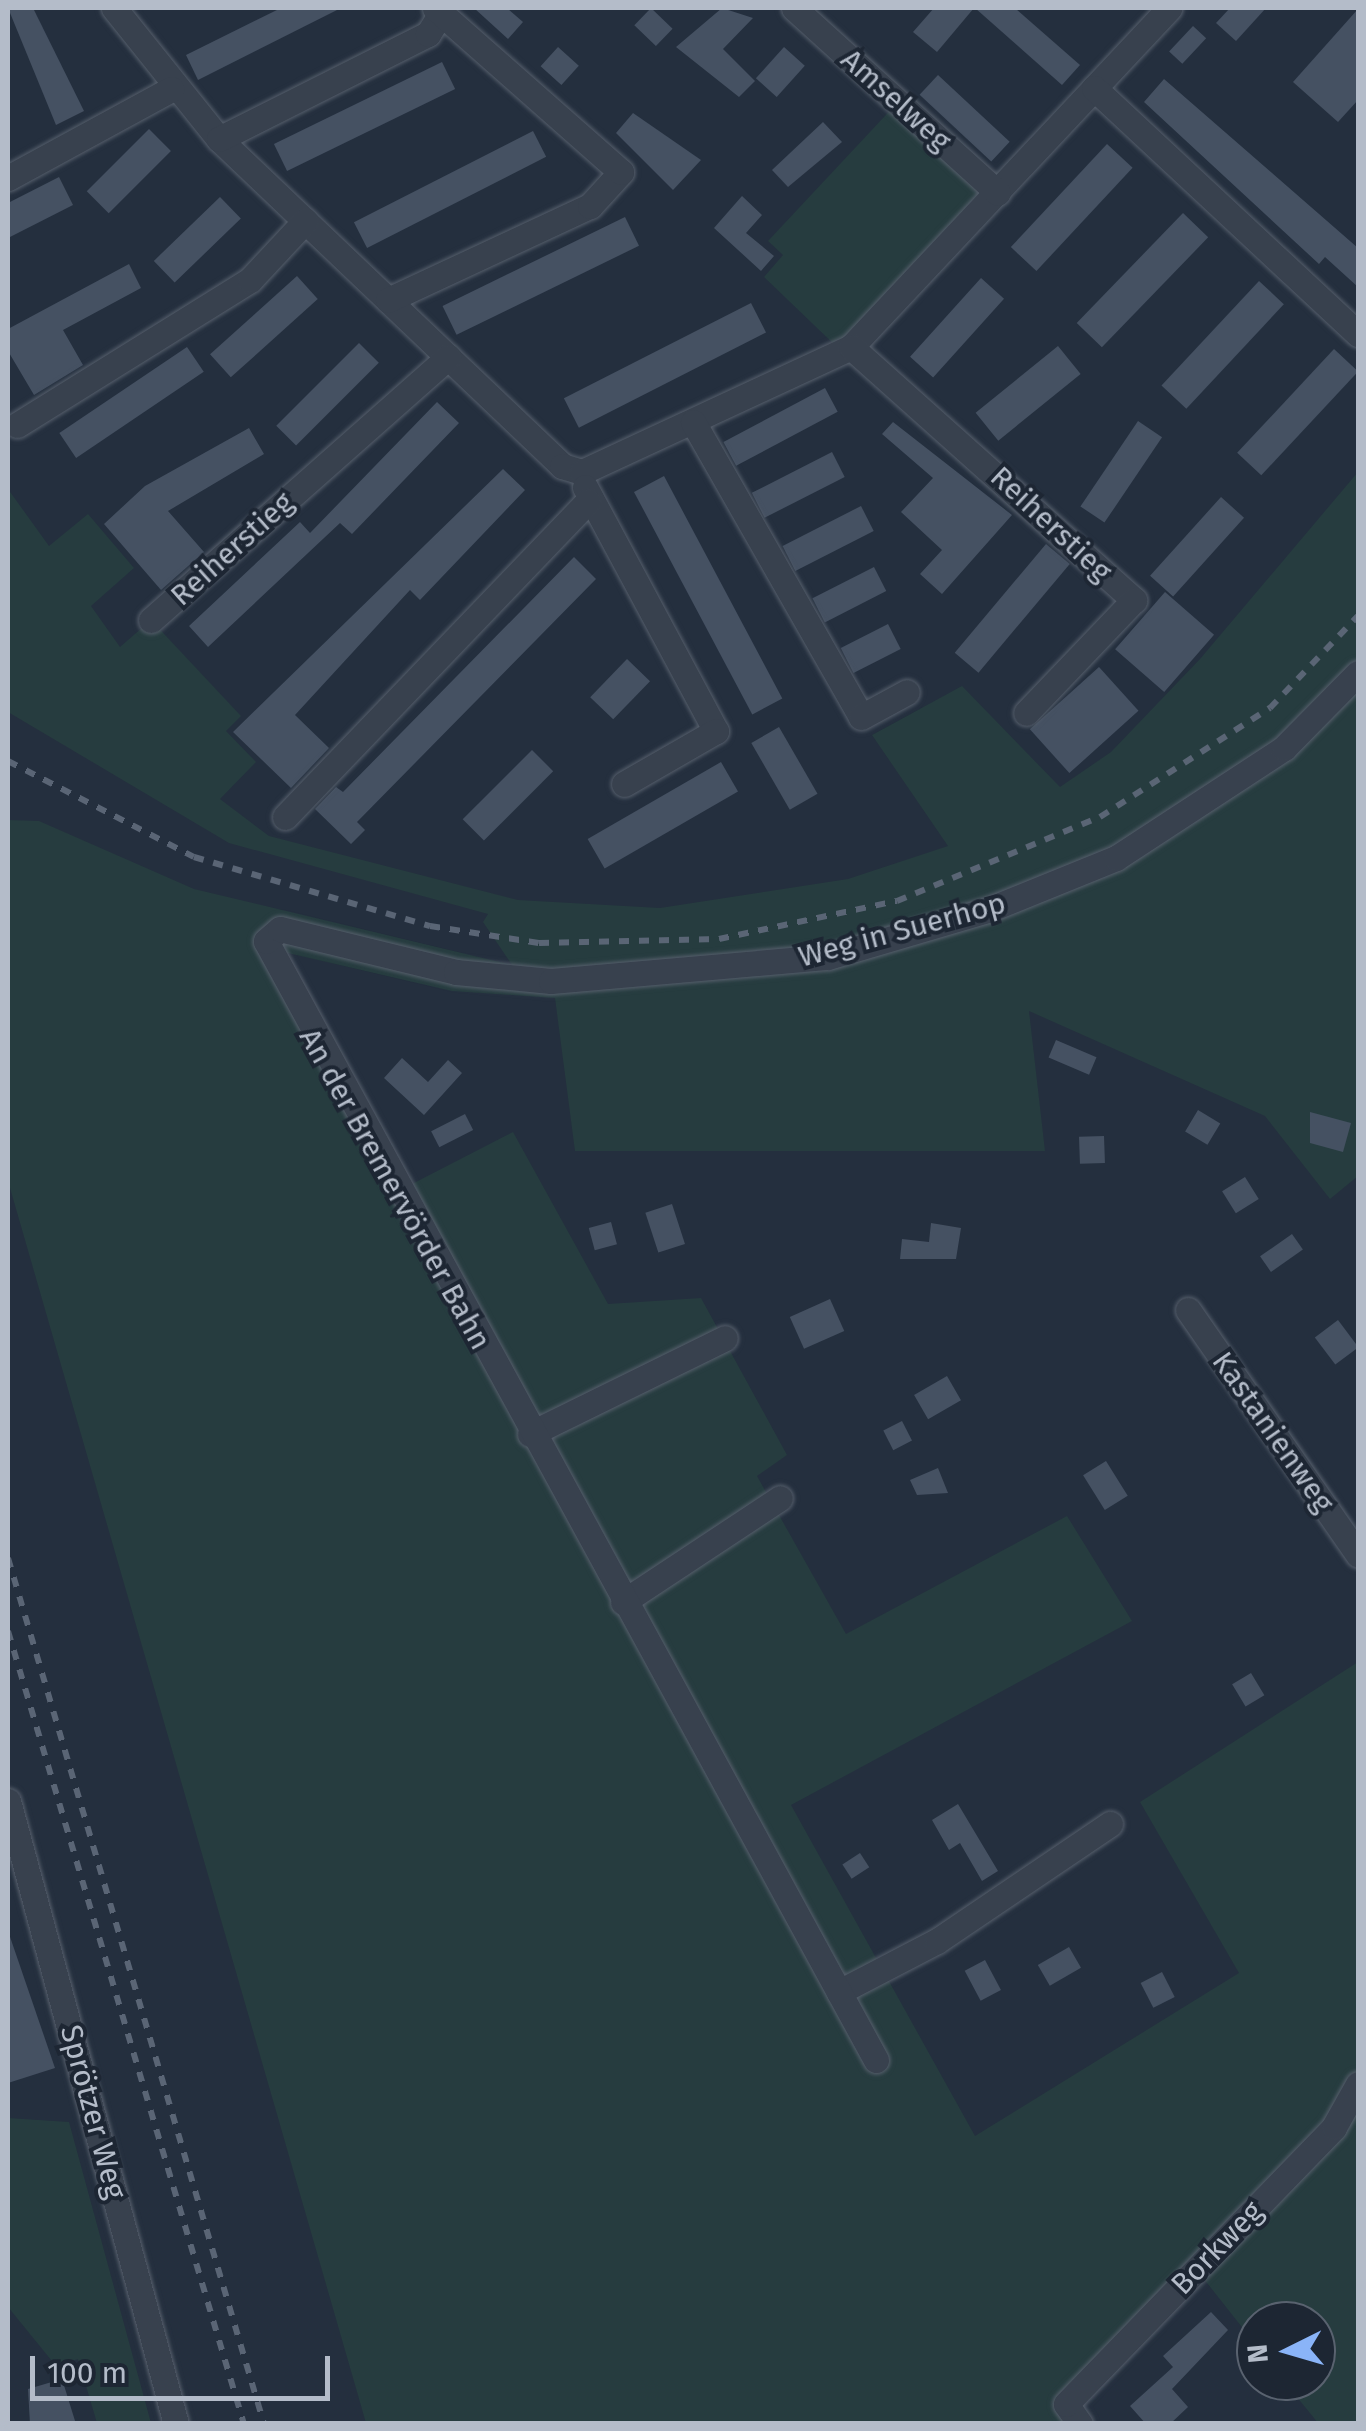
<!DOCTYPE html>
<html>
<head>
<meta charset="utf-8">
<style>
  body { margin:0 }
  #map { position:relative; width:1366px; height:2431px; overflow:hidden; background:#242f3e; font-family:"Fira Sans",sans-serif }
  div>[style] { position:absolute }
  .green>* { inset:0; background:#263c3f }
  .building>* { inset:0; background:#455162; transform-origin:0 0 }
  .roads { filter:drop-shadow(0 0 2px #565f6c) drop-shadow(0 0 2px #565f6c) }
  .minor>* { height:25px; margin:-12.5px; padding:0 12.5px; transform-origin:12.5px; border-radius:12.5px; background:#38414e }
  .rail>* { height:6px; margin-top:-3px; transform-origin:0; background:repeating-linear-gradient(90deg,#5a6575 0 10px,transparent 0 20px) }
  span { translate:-50% -50%; white-space:nowrap; text-align:center; line-height:1.15; -webkit-text-stroke:8px #1d2633; paint-order:stroke }
  .street-label { font-size:30px; color:#b4bcc9 }
  .frame { position:absolute; inset:0; border:10px solid #b4bcc9; pointer-events:none }
  .north { position:absolute; left:1236px; top:2301px; width:100px; height:100px; box-sizing:border-box; background:#1d2633; border:2px solid #59626f; border-radius:50%; rotate:265deg; font-size:28px; font-weight:700; line-height:40px; text-align:center; color:#b4bcc9 }
  .north::after { content:''; display:block; margin:auto; width:35px; height:45px; background:#8ab4f8; clip-path:polygon(50% 0,100% 100%,50% 72%,0 100%) }
  .scale { position:absolute; left:30px; top:2356px; width:300px; height:45px; box-sizing:border-box; border:5px solid #b4bcc9; border-top:0; padding-left:12px; font-size:30px; line-height:35px; white-space:nowrap; color:#b4bcc9; -webkit-text-stroke:8px #1d2633; paint-order:stroke }
</style>
</head>
<body>
<div id="map">
  <div class="green">
    <i style="clip-path:polygon(898px 102px,998px 193px,841px 351px,764px 277px,783px 255px,768px 241px)"></i>
    <i style="clip-path:polygon(1358px 472px,1358px 1176px,1330px 1199px,1265px 1116px,1029px 1011px,1045px 1151px,575px 1151px,555px 998px,452px 991px,279px 951px,410px 1185px,513px 1132px,608px 1304px,701px 1298px,787px 1455px,757px 1476px,846px 1634px,1067px 1516px,1132px 1621px,791px 1805px,975px 2136px,1239px 1973px,1140px 1802px,1358px 1662px,1358px 2423px,1318px 2423px,1284px 2381px,1316px 2381px,1316px 2321px,1256px 2321px,1256px 2345px,1196px 2269px,1066px 2403px,1080px 2423px,366px 2423px,8px 1181px,8px 820px,39px 821px,194px 889px,512px 965px,483px 922px,488px 914px,229px 843px,8px 712px,8px 489px,49px 546px,88px 514px,134px 568px,91px 606px,120px 647px,151px 620px,241px 716px,226px 731px,256px 762px,220px 799px,269px 836px,518px 900px,660px 908px,848px 879px,948px 846px,872px 735px,962px 686px,1060px 787px,1111px 752px,1200px 659px)"></i>
    <i style="clip-path:polygon(8px 2118px,69px 2122px,151px 2423px,97px 2423px,78px 2359px,56px 2366px,8px 2307px)"></i>
  </div>
  <div class="building">
    <i style="clip-path:polygon(8px 8px,33px 8px,84px 111px,56px 125px)"></i>
    <i style="clip-path:polygon(281px 8px,341px 8px,198px 80px,186px 55px)"></i>
    <i style="clip-path:polygon(474px 8px,507px 8px,523px 22px,508px 39px)"></i>
    <i style="left:651px;top:8px;width:30px;height:24px;rotate:44deg"></i>
    <i style="clip-path:polygon(722px 8px,753px 18px,723px 49px,755px 81px,739px 97px,676px 47px)"></i>
    <i style="clip-path:polygon(934px 8px,974px 8px,937px 52px,913px 32px)"></i>
    <i style="clip-path:polygon(975px 8px,1015px 8px,1080px 65px,1062px 85px)"></i>
    <i style="clip-path:polygon(1230px 8px,1266px 8px,1236px 41px,1216px 23px)"></i>
    <i style="clip-path:polygon(1358px 9px,1358px 100px,1338px 122px,1293px 82px)"></i>
    <i style="left:1193px;top:26px;width:18px;height:35px;rotate:43deg"></i>
    <i style="left:558px;top:47px;width:28px;height:26px;rotate:42deg"></i>
    <i style="left:784px;top:47px;width:28px;height:42px;rotate:42deg"></i>
    <i style="left:442px;top:62px;width:30px;height:187px;rotate:64deg"></i>
    <i style="left:938px;top:75px;width:98px;height:27px;rotate:43deg"></i>
    <i style="clip-path:polygon(1164px 79px,1358px 248px,1358px 287px,1325px 257px,1319px 264px,1144px 102px)"></i>
    <i style="clip-path:polygon(633px 113px,701px 160px,673px 190px,616px 133px)"></i>
    <i style="clip-path:polygon(823px 122px,842px 142px,788px 187px,772px 170px)"></i>
    <i style="left:149px;top:129px;width:31px;height:88px;rotate:45deg"></i>
    <i style="left:533px;top:131px;width:29px;height:201px;rotate:63deg"></i>
    <i style="left:1107px;top:144px;width:35px;height:141px;rotate:43deg"></i>
    <i style="clip-path:polygon(59px 177px,73px 205px,8px 238px,8px 203px)"></i>
    <i style="clip-path:polygon(742px 196px,762px 215px,746px 233px,774px 256px,761px 271px,714px 228px)"></i>
    <i style="left:220px;top:197px;width:30px;height:92px;rotate:46deg"></i>
    <i style="left:1183px;top:213px;width:35px;height:153px;rotate:44deg"></i>
    <i style="left:625px;top:217px;width:32px;height:203px;rotate:64deg"></i>
    <i style="clip-path:polygon(129px 264px,141px 288px,63px 330px,83px 365px,34px 395px,8px 351px,8px 329px)"></i>
    <i style="left:297px;top:276px;width:31px;height:117px;rotate:48deg"></i>
    <i style="left:981px;top:278px;width:31px;height:106px;rotate:42deg"></i>
    <i style="left:1259px;top:281px;width:34px;height:143px;rotate:43deg"></i>
    <i style="left:751px;top:303px;width:33px;height:210px;rotate:63deg"></i>
    <i style="left:359px;top:343px;width:28px;height:117px;rotate:45deg"></i>
    <i style="left:1058px;top:346px;width:36px;height:106px;rotate:51deg"></i>
    <i style="left:187px;top:347px;width:30px;height:154px;rotate:56deg"></i>
    <i style="left:1334px;top:349px;width:33px;height:142px;rotate:43deg"></i>
    <i style="left:825px;top:388px;width:27px;height:115px;rotate:62deg"></i>
    <i style="clip-path:polygon(437px 402px,459px 423px,352px 534px,340px 523px,208px 647px,189px 626px,300px 522px,310px 533px)"></i>
    <i style="left:1138px;top:421px;width:29px;height:103px;rotate:34deg"></i>
    <i style="clip-path:polygon(893px 422px,1012px 515px,942px 594px,920px 574px,942px 550px,901px 512px,933px 478px,882px 434px)"></i>
    <i style="clip-path:polygon(249px 428px,264px 454px,168px 511px,204px 552px,161px 590px,104px 524px,145px 486px)"></i>
    <i style="left:832px;top:452px;width:28px;height:90px;rotate:63deg"></i>
    <i style="clip-path:polygon(503px 469px,525px 490px,420px 600px,410px 590px,295px 715px,329px 748px,291px 788px,233px 732px)"></i>
    <i style="left:664px;top:476px;width:252px;height:34px;rotate:62deg"></i>
    <i style="left:1221px;top:497px;width:31px;height:106px;rotate:42deg"></i>
    <i style="left:861px;top:506px;width:28px;height:88px;rotate:63deg"></i>
    <i style="left:1046px;top:544px;width:31px;height:142px;rotate:40deg"></i>
    <i style="clip-path:polygon(574px 557px,596px 579px,357px 822px,365px 830px,351px 844px,315px 809px,336px 787px,343px 792px)"></i>
    <i style="left:874px;top:567px;width:27px;height:69px;rotate:63deg"></i>
    <i style="left:1165px;top:592px;width:65px;height:76px;rotate:41deg"></i>
    <i style="left:888px;top:624px;width:28px;height:53px;rotate:63deg"></i>
    <i style="left:627px;top:659px;width:32px;height:53px;rotate:44deg"></i>
    <i style="left:1099px;top:667px;width:59px;height:93px;rotate:48deg"></i>
    <i style="left:779px;top:727px;width:77px;height:32px;rotate:60deg"></i>
    <i style="left:532px;top:750px;width:30px;height:98px;rotate:45deg"></i>
    <i style="left:721px;top:762px;width:34px;height:154px;rotate:60deg"></i>
    <i style="left:1056px;top:1040px;width:44px;height:19px;rotate:23deg"></i>
    <i style="clip-path:polygon(402px 1058px,428px 1082px,448px 1060px,462px 1073px,424px 1115px,384px 1078px)"></i>
    <i style="left:1198px;top:1110px;width:26px;height:25px;rotate:31deg"></i>
    <i style="clip-path:polygon(1310px 1112px,1351px 1123px,1343px 1152px,1310px 1143px)"></i>
    <i style="left:465px;top:1114px;width:18px;height:38px;rotate:63deg"></i>
    <i style="left:1104px;top:1136px;width:27px;height:25px;rotate:88deg"></i>
    <i style="left:1245px;top:1177px;width:26px;height:27px;rotate:58deg"></i>
    <i style="left:672px;top:1204px;width:42px;height:28px;rotate:72deg"></i>
    <i style="left:611px;top:1222px;width:23px;height:23px;rotate:75deg"></i>
    <i style="clip-path:polygon(931px 1223px,961px 1228px,956px 1259px,900px 1259px,902px 1239px,929px 1242px)"></i>
    <i style="left:1292px;top:1234px;width:19px;height:39px;rotate:55deg"></i>
    <i style="left:830px;top:1299px;width:35px;height:44px;rotate:66deg"></i>
    <i style="left:1338px;top:1320px;width:34px;height:29px;rotate:53deg"></i>
    <i style="left:947px;top:1376px;width:28px;height:38px;rotate:60deg"></i>
    <i style="left:902px;top:1421px;width:22px;height:21px;rotate:63deg"></i>
    <i style="left:1106px;top:1461px;width:41px;height:27px;rotate:58deg"></i>
    <i style="clip-path:polygon(938px 1468px,948px 1493px,917px 1495px,910px 1480px)"></i>
    <i style="left:1251px;top:1673px;width:26px;height:22px;rotate:59deg"></i>
    <i style="clip-path:polygon(958px 1804px,998px 1871px,982px 1881px,960px 1843px,949px 1850px,932px 1820px)"></i>
    <i style="left:860px;top:1853px;width:17px;height:21px;rotate:57deg"></i>
    <i style="clip-path:polygon(8px 1931px,55px 2068px,8px 2083px)"></i>
    <i style="left:1069px;top:1947px;width:24px;height:36px;rotate:60deg"></i>
    <i style="left:985px;top:1960px;width:34px;height:23px;rotate:62deg"></i>
    <i style="left:1162px;top:1972px;width:28px;height:24px;rotate:63deg"></i>
    <i style="clip-path:polygon(1211px 2312px,1228px 2330px,1172px 2389px,1188px 2407px,1170px 2424px,1146px 2424px,1130px 2406px,1173px 2367px,1163px 2356px)"></i>
    <i style="clip-path:polygon(62px 2379px,76px 2424px,30px 2424px,28px 2389px)"></i>
  </div>
  <div class="roads">
    <div class="minor">
      <i style="left:114px;top:8px;width:168px;rotate:51.3deg"></i>
      <i style="left:219px;top:139px;width:474px;rotate:43.6deg"></i>
      <i style="left:562px;top:466px;width:21px;rotate:17deg"></i>
      <i style="left:582px;top:472px;width:297px;rotate:-24.9deg"></i>
      <i style="left:851px;top:347px;width:465px;rotate:-46.8deg"></i>
      <i style="left:794px;top:8px;width:275px;rotate:42.2deg"></i>
      <i style="left:1094px;top:88px;width:361px;rotate:43deg"></i>
      <i style="left:219px;top:139px;width:234px;rotate:-26.7deg"></i>
      <i style="left:428px;top:34px;width:25px;rotate:-58deg"></i>
      <i style="left:8px;top:178px;width:186px;rotate:-28.6deg"></i>
      <i style="left:388px;top:300px;width:223px;rotate:-25deg"></i>
      <i style="left:590px;top:206px;width:46px;rotate:-47.6deg"></i>
      <i style="left:621px;top:172px;width:248px;rotate:-138.6deg"></i>
      <i style="left:851px;top:347px;width:380px;rotate:41.8deg"></i>
      <i style="left:1134px;top:600px;width:156px;rotate:133.7deg"></i>
      <i style="left:693px;top:422px;width:339px;rotate:60.3deg"></i>
      <i style="left:861px;top:717px;width:52px;rotate:-28.5deg"></i>
      <i style="left:17px;top:425px;width:274px;rotate:-31.9deg"></i>
      <i style="left:250px;top:280px;width:81px;rotate:-47deg"></i>
      <i style="left:585px;top:487px;width:277px;rotate:61.8deg"></i>
      <i style="left:716px;top:731px;width:106px;rotate:150.1deg"></i>
      <i style="left:151px;top:620px;width:397px;rotate:-41.5deg"></i>
      <i style="left:285px;top:817px;width:438px;rotate:-46.2deg"></i>
      <i style="left:1188px;top:1310px;width:298px;rotate:55.2deg"></i>
      <i style="left:530px;top:1434px;width:217px;rotate:-26.2deg"></i>
      <i style="left:623px;top:1602px;width:188px;rotate:-33.5deg"></i>
      <i style="left:8px;top:1801px;width:645px;rotate:74.91deg"></i>
      <i style="left:839px;top:1992px;width:110px;rotate:-27.5deg"></i>
      <i style="left:937px;top:1941px;width:209px;rotate:-34.1deg"></i>
      <i style="left:876px;top:2060px;width:1274px;rotate:-118.6deg"></i>
      <i style="left:266px;top:941px;width:18px;rotate:-41deg"></i>
      <i style="left:280px;top:929px;width:181px;rotate:13.7deg"></i>
      <i style="left:456px;top:972px;width:95px;rotate:5.4deg"></i>
      <i style="left:551px;top:981px;width:278px;rotate:-5deg"></i>
      <i style="left:828px;top:957px;width:167px;rotate:-16.4deg"></i>
      <i style="left:988px;top:910px;width:138px;rotate:-22.1deg"></i>
      <i style="left:1116px;top:858px;width:201px;rotate:-33.2deg"></i>
      <i style="left:1284px;top:748px;width:105px;rotate:-45.4deg"></i>
      <i style="left:1080px;top:2424px;width:24px;rotate:-125deg"></i>
      <i style="left:1066px;top:2404px;width:385px;rotate:-45.9deg"></i>
      <i style="left:1334px;top:2127px;width:49px;rotate:-60.8deg"></i>
    </div>
  </div>
  <div class="rail">
    <i style="left:8px;top:761px;width:209px;rotate:27.3deg"></i>
    <i style="left:194px;top:857px;width:246px;rotate:16.3deg"></i>
    <i style="left:430px;top:926px;width:110px;rotate:8.9deg"></i>
    <i style="left:539px;top:943px;width:180px;rotate:-1.3deg"></i>
    <i style="left:719px;top:939px;width:182px;rotate:-12.1deg"></i>
    <i style="left:897px;top:901px;width:220px;rotate:-22.5deg"></i>
    <i style="left:1100px;top:817px;width:202px;rotate:-32.7deg"></i>
    <i style="left:1270px;top:708px;width:127px;rotate:-46.3deg"></i>
    <i style="left:8px;top:1558px;width:903px;rotate:73.53deg"></i>
    <i style="left:8px;top:1631px;width:827px;rotate:73.43deg"></i>
  </div>
  <div class="street-label">
    <span style="left:896px;top:100px;rotate:42deg">Amselweg</span>
    <span style="left:1051px;top:524px;rotate:43deg">Reiherstieg</span>
    <span style="left:232px;top:549px;rotate:-42deg">Reiherstieg</span>
    <span style="left:902px;top:930px;rotate:-15deg">Weg in Suerhop</span>
    <span style="left:395px;top:1189px;rotate:61deg">An der Bremervörder Bahn</span>
    <span style="left:1273px;top:1432px;rotate:55deg">Kastanienweg</span>
    <span style="left:93px;top:2112px;rotate:75deg">Sprötzer Weg</span>
    <span style="left:1217px;top:2248px;rotate:-46deg">Borkweg</span>
  </div>
  <div class="frame"></div>
  <div class="north">N</div>
  <div class="scale">100 m</div>
</div>
</body>
</html>
